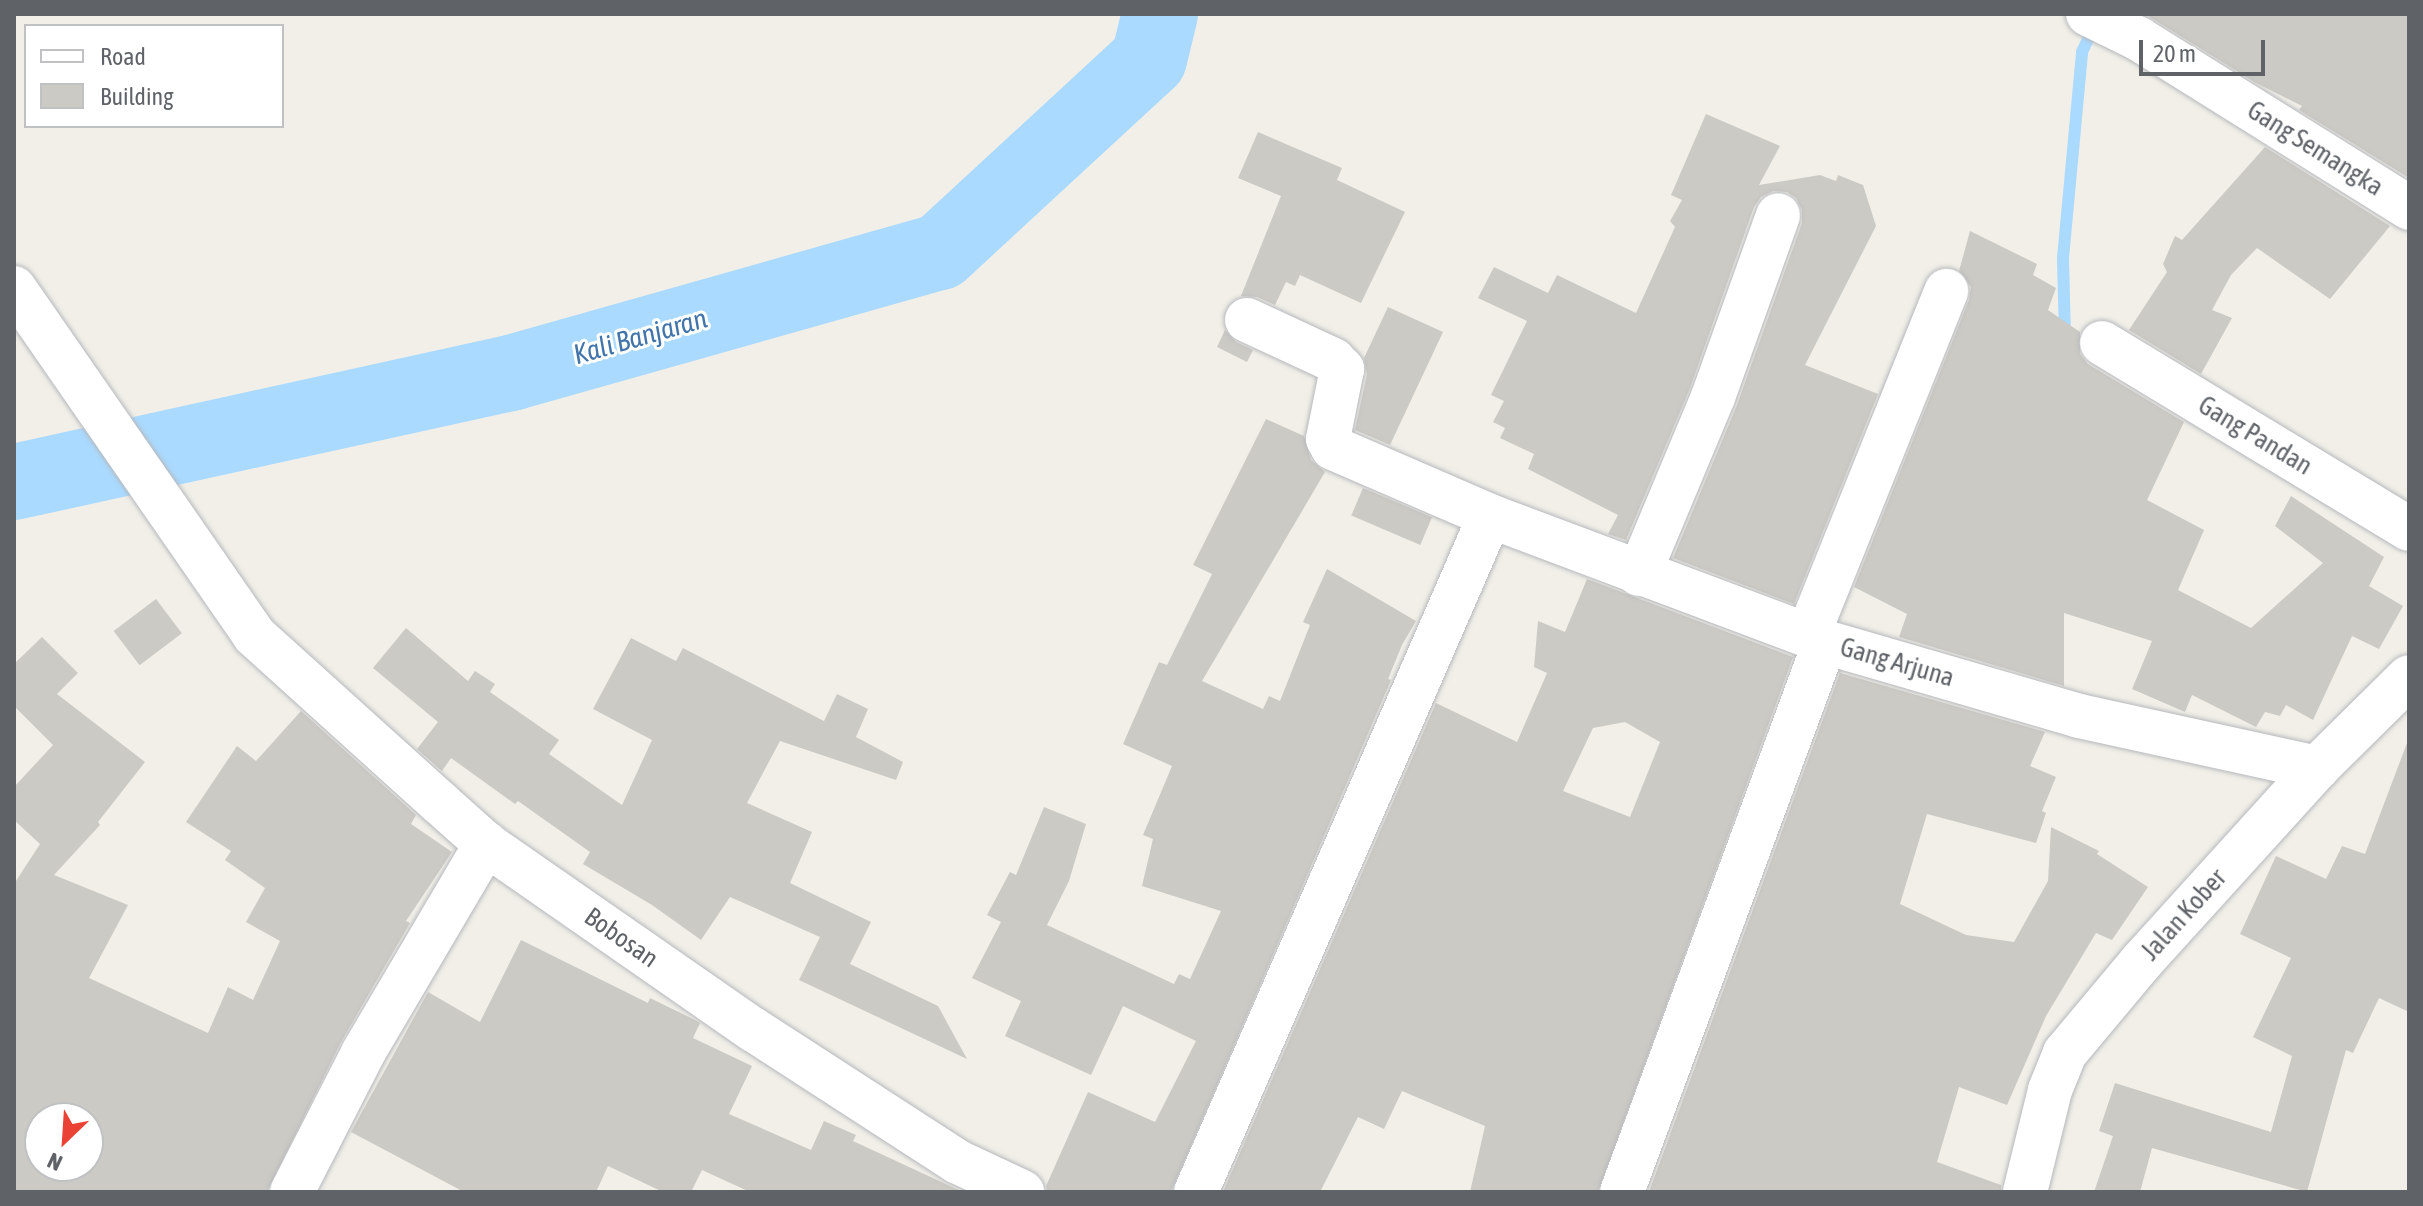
<!DOCTYPE html>
<html>
<head>
<meta charset="utf-8">
<style>
  body { margin:0 }
  #map { position:relative; width:2423px; height:1206px; overflow:hidden; background:#f1efe8; font-family:"Asap Condensed",sans-serif }
  div>[style] { position:absolute }
  .stream>* { height:12px; margin:-6px; padding:0 6px; transform-origin:6px; border-radius:6px; background:#aadaff }
  .river>* { height:76px; margin:-38px; padding:0 38px; transform-origin:38px; border-radius:38px; background:#aadaff }
  .building>* { inset:0; background:#cccac5; transform-origin:0 0 }
  .roads { filter:drop-shadow(0 0 2px #b5b8bc) drop-shadow(0 0 2px #b5b8bc) }
  .minor>* { height:44px; margin:-22px; padding:0 22px; transform-origin:22px; border-radius:22px; background:#fff }
  .tertiary>* { height:44px; margin:-22px; padding:0 22px; transform-origin:22px; border-radius:22px; background:#fff }
  span { translate:-50% -50%; white-space:nowrap; text-align:center; line-height:1.15; -webkit-text-stroke:6px #fff; paint-order:stroke }
  .street-label { font-size:26px; color:#5f6368 }
  .water-label { font-size:28px; color:#4174aa; font-style:italic }
  .frame { position:absolute; inset:0; border:16px solid #5f6368; pointer-events:none }
  .legend { position:absolute; left:24px; top:24px; width:260px; height:104px; box-sizing:border-box; background:#fff; border:2px solid #bfc1c3; margin:0; padding:10px 14px; list-style:none; font-size:24px; color:#5f6368 }
  .legend li { display:flex; align-items:center; gap:16px; height:40px }
  .legend b { width:40px; border:2px solid #bfc1c3 }
  .north { position:absolute; left:24px; top:1102px; width:80px; height:80px; box-sizing:border-box; background:#fff; border:2px solid #bfc1c3; border-radius:50%; rotate:205deg; font-size:22px; font-weight:700; line-height:32px; text-align:center; color:#5f6368 }
  .north::after { content:''; display:block; margin:auto; width:28px; height:36px; background:#ea4335; clip-path:polygon(50% 0,100% 100%,50% 72%,0 100%) }
  .scale { position:absolute; left:2139px; top:40px; width:126px; height:36px; box-sizing:border-box; border:4px solid #5f6368; border-top:0; padding-left:10px; font-size:24px; line-height:28px; white-space:nowrap; color:#5f6368; -webkit-text-stroke:6px #fff; paint-order:stroke }
</style>
</head>
<body>
<div id="map">
  <div class="stream">
    <i style="left:2065px;top:336px;width:78px;rotate:-91.5deg"></i>
    <i style="left:2063px;top:258px;width:207px;rotate:-84.7deg"></i>
    <i style="left:2082px;top:52px;width:29px;rotate:-65deg"></i>
  </div>
  <div class="river">
    <i style="left:14px;top:482px;width:509px;rotate:-12.37deg"></i>
    <i style="left:511px;top:373px;width:446px;rotate:-15.8deg"></i>
    <i style="left:940px;top:252px;width:284px;rotate:-42.7deg"></i>
    <i style="left:1149px;top:59px;width:46px;rotate:-76.3deg"></i>
  </div>
  <div class="building">
    <i style="clip-path:polygon(2145px 14px,2409px 14px,2409px 178px,2299px 110px,2302px 106px,2256px 83px)"></i>
    <i style="clip-path:polygon(1706px 114px,1780px 146px,1759px 185px,1820px 175px,1836px 181px,1838px 175px,1863px 185px,1876px 226px,1805px 365px,1878px 394px,1794px 604px,1673px 558px,1737px 405px,1802px 223px,1802px 210px,1796px 198px,1787px 192px,1773px 191px,1761px 197px,1754px 207px,1690px 388px,1626px 540px,1608px 534px,1618px 515px,1528px 469px,1534px 454px,1500px 438px,1505px 428px,1493px 422px,1504px 401px,1491px 395px,1527px 321px,1478px 298px,1494px 267px,1548px 293px,1557px 275px,1636px 313px,1675px 227px,1670px 221px,1682px 200px,1671px 195px)"></i>
    <i style="clip-path:polygon(1258px 132px,1342px 168px,1337px 180px,1405px 212px,1361px 303px,1300px 275px,1295px 286px,1286px 282px,1275px 305px,1257px 297px,1241px 296px,1281px 196px,1238px 178px)"></i>
    <i style="clip-path:polygon(2265px 147px,2390px 226px,2330px 299px,2257px 248px,2231px 275px,2212px 310px,2232px 318px,2201px 374px,2129px 330px,2167px 272px,2163px 264px,2175px 236px,2182px 240px)"></i>
    <i style="clip-path:polygon(1970px 231px,2037px 264px,2033px 275px,2056px 288px,2048px 310px,2080px 332px,2080px 354px,2088px 364px,2184px 422px,2147px 500px,2204px 530px,2178px 590px,2251px 628px,2323px 563px,2275px 526px,2291px 496px,2384px 557px,2369px 586px,2403px 606px,2379px 649px,2352px 636px,2313px 720px,2286px 705px,2280px 716px,2265px 712px,2256px 727px,2192px 695px,2185px 712px,2132px 689px,2152px 641px,2064px 613px,2064px 686px,1899px 637px,1907px 614px,1854px 587px,1969px 300px,1971px 287px,1959px 271px)"></i>
    <i style="clip-path:polygon(1388px 307px,1443px 332px,1390px 445px,1355px 430px,1367px 374px,1364px 358px)"></i>
    <i style="clip-path:polygon(1225px 330px,1236px 342px,1253px 350px,1247px 362px,1217px 347px)"></i>
    <i style="clip-path:polygon(1266px 419px,1304px 436px,1311px 460px,1325px 472px,1202px 681px,1263px 709px,1269px 696px,1280px 701px,1310px 625px,1303px 622px,1327px 569px,1416px 621px,1402px 645px,1388px 679px,1391px 680px,1171px 1192px,1047px 1192px,1046px 1186px,1088px 1092px,1155px 1122px,1196px 1041px,1123px 1006px,1091px 1075px,1005px 1036px,1021px 1001px,972px 978px,1001px 922px,987px 915px,1010px 872px,1016px 875px,1044px 807px,1086px 824px,1069px 881px,1047px 925px,1174px 984px,1179px 974px,1190px 979px,1221px 911px,1142px 886px,1153px 839px,1143px 835px,1172px 766px,1123px 744px,1159px 662px,1167px 665px,1212px 574px,1193px 565px)"></i>
    <i style="left:1363px;top:488px;width:75px;height:30px;rotate:23deg"></i>
    <i style="clip-path:polygon(evenodd,1587px 579px,1793px 657px,1598px 1192px,1470px 1192px,1485px 1126px,1402px 1091px,1384px 1129px,1358px 1117px,1320px 1192px,1223px 1192px,1436px 703px,1517px 742px,1547px 673px,1534px 667px,1538px 621px,1565px 632px,1587px 579px,1625px 722px,1660px 742px,1630px 817px,1563px 791px,1593px 728px,1625px 722px)"></i>
    <i style="left:156px;top:599px;width:43px;height:53px;rotate:53deg"></i>
    <i style="clip-path:polygon(406px 628px,468px 681px,475px 671px,495px 684px,490px 692px,559px 740px,549px 754px,622px 805px,652px 740px,593px 709px,631px 638px,676px 661px,683px 648px,824px 721px,837px 694px,868px 709px,856px 737px,903px 762px,896px 780px,780px 741px,747px 803px,812px 832px,790px 883px,871px 922px,850px 964px,938px 1006px,967px 1059px,799px 980px,820px 937px,730px 897px,701px 940px,652px 905px,583px 864px,590px 852px,518px 801px,515px 804px,451px 758px,442px 771px,417px 749px,438px 722px,373px 668px)"></i>
    <i style="clip-path:polygon(evenodd,42px 637px,78px 673px,57px 694px,145px 762px,98px 822px,100px 825px,54px 875px,128px 905px,89px 978px,208px 1033px,228px 987px,253px 1000px,280px 941px,246px 922px,265px 888px,225px 860px,231px 851px,186px 822px,237px 746px,256px 761px,301px 711px,416px 815px,411px 824px,452px 852px,406px 921px,410px 923px,341px 1042px,267px 1192px,14px 1192px,14px 884px,40px 844px,14px 820px,14px 787px,53px 745px,14px 706px,14px 664px,42px 637px,40px 1118px,88px 1118px,88px 1166px,40px 1166px,40px 1118px)"></i>
    <i style="clip-path:polygon(1840px 673px,2045px 732px,2030px 766px,2056px 777px,2042px 811px,2046px 813px,2036px 843px,1927px 814px,1900px 904px,1966px 935px,2014px 942px,2048px 881px,2051px 827px,2099px 851px,2097px 854px,2148px 887px,2112px 940px,2096px 933px,2046px 1016px,2007px 1105px,1959px 1087px,1937px 1162px,2001px 1185px,2001px 1192px,1649px 1192px)"></i>
    <i style="clip-path:polygon(2407px 743px,2409px 1012px,2379px 998px,2353px 1053px,2346px 1050px,2307px 1192px,2152px 1148px,2140px 1192px,2094px 1192px,2113px 1136px,2099px 1131px,2115px 1083px,2271px 1132px,2292px 1056px,2253px 1037px,2291px 958px,2240px 934px,2276px 856px,2326px 879px,2342px 846px,2365px 854px)"></i>
    <i style="clip-path:polygon(521px 940px,648px 1003px,650px 998px,695px 1020px,700px 1023px,693px 1038px,752px 1066px,729px 1114px,811px 1150px,824px 1121px,856px 1135px,853px 1141px,963px 1192px,750px 1192px,702px 1170px,691px 1192px,663px 1192px,608px 1166px,596px 1192px,464px 1192px,351px 1132px,428px 992px,480px 1022px)"></i>
  </div>
  <div class="roads">
    <div class="minor">
      <i style="left:2088px;top:14px;width:57px;rotate:26.1deg"></i>
      <i style="left:2139px;top:39px;width:319px;rotate:32deg"></i>
      <i style="left:1247px;top:320px;width:95px;rotate:24.9deg"></i>
      <i style="left:1333px;top:360px;width:13px;rotate:45deg"></i>
      <i style="left:1342px;top:369px;width:71px;rotate:101.3deg"></i>
      <i style="left:1328px;top:439px;width:10px;rotate:61deg"></i>
      <i style="left:1333px;top:448px;width:171px;rotate:23.4deg"></i>
      <i style="left:1490px;top:516px;width:358px;rotate:20.6deg"></i>
      <i style="left:1825px;top:642px;width:265px;rotate:16.2deg"></i>
      <i style="left:2079px;top:716px;width:244px;rotate:12.3deg"></i>
      <i style="left:2102px;top:343px;width:359px;rotate:31.2deg"></i>
      <i style="left:1639px;top:574px;width:192px;rotate:-67.3deg"></i>
      <i style="left:1713px;top:397px;width:193px;rotate:-70.3deg"></i>
      <i style="left:1808px;top:635px;width:371px;rotate:-68.1deg"></i>
      <i style="left:292px;top:1192px;width:156px;rotate:-62.9deg"></i>
      <i style="left:363px;top:1053px;width:243px;rotate:-59.5deg"></i>
      <i style="left:1196px;top:1192px;width:737px;rotate:-66.5deg"></i>
      <i style="left:1622px;top:1192px;width:586px;rotate:-69.74deg"></i>
    </div>
    <div class="tertiary">
      <i style="left:14px;top:288px;width:422px;rotate:55.3deg"></i>
      <i style="left:254px;top:635px;width:249px;rotate:42.1deg"></i>
      <i style="left:439px;top:802px;width:63px;rotate:41.8deg"></i>
      <i style="left:486px;top:844px;width:326px;rotate:34.8deg"></i>
      <i style="left:754px;top:1030px;width:243px;rotate:32.9deg"></i>
      <i style="left:958px;top:1162px;width:71px;rotate:25.1deg"></i>
      <i style="left:2025px;top:1192px;width:105px;rotate:-76.2deg"></i>
      <i style="left:2050px;top:1090px;width:40px;rotate:-68deg"></i>
      <i style="left:2065px;top:1053px;width:120px;rotate:-50.1deg"></i>
      <i style="left:2142px;top:961px;width:261px;rotate:-47.8deg"></i>
      <i style="left:2317px;top:768px;width:129px;rotate:-44.7deg"></i>
    </div>
  </div>
  <div class="street-label">
    <span style="left:2315px;top:149px;rotate:32deg">Gang Semangka</span>
    <span style="left:2255px;top:436px;rotate:31deg">Gang Pandan</span>
    <span style="left:1897px;top:663px;rotate:16deg">Gang Arjuna</span>
    <span style="left:2184px;top:915px;rotate:-48deg">Jalan Kober</span>
    <span style="left:621px;top:938px;rotate:35deg">Bobosan</span>
  </div>
  <div class="water-label">
    <span style="left:640px;top:336px;rotate:-16deg">Kali Banjaran</span>
  </div>
  <div class="frame"></div>
  <ul class="legend">
  <li><b style="height:10px;background:#fff"></b>Road</li>
  <li><b style="height:22px;background:#cccac5"></b>Building</li>
  </ul>
  <div class="north">N</div>
  <div class="scale">20 m</div>
</div>
</body>
</html>
